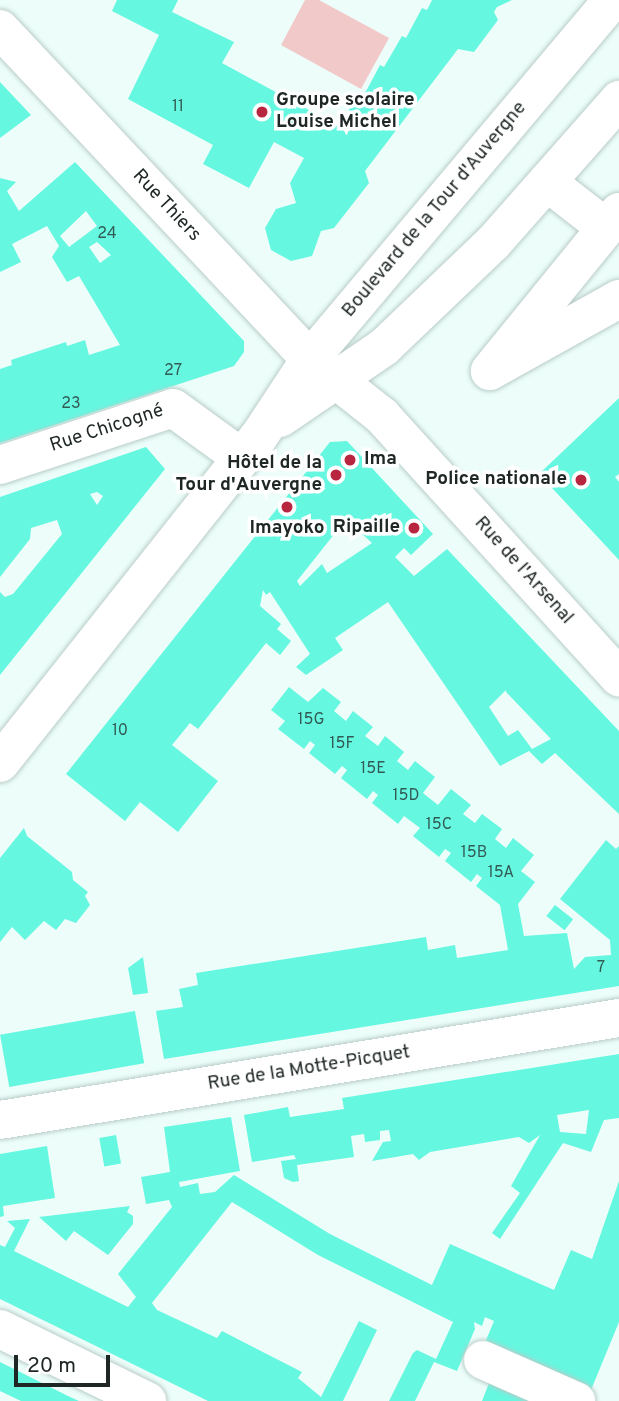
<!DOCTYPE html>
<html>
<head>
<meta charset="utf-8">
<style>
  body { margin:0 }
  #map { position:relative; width:619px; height:1401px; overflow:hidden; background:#edfefa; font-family:Overpass,sans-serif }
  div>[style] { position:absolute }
  .green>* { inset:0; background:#f2c9c9 }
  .building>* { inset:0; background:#66f7e1; transform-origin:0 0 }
  .roads { filter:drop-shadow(0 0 2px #b8ccc8) drop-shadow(0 0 2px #b8ccc8) }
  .minor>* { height:38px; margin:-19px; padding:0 19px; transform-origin:19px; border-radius:19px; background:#fff }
  .major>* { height:38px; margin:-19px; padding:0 19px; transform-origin:19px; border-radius:19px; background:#fff }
  .dots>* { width:19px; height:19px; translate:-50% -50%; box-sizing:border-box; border:4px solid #fff; border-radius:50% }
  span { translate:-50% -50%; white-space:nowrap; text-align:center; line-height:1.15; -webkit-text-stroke:7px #fff; paint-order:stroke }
  .number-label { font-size:16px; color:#315b54 }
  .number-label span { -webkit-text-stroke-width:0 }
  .poi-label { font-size:19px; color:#1f2725; font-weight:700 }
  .left { translate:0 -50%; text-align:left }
  .right { translate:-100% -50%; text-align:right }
  .street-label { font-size:19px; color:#1f2725 }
  .scale { position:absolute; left:14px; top:1355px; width:96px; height:32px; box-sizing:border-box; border:4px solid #1f2725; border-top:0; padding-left:9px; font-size:21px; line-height:24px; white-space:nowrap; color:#1f2725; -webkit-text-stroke:5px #fff; paint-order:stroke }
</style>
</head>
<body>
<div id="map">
  <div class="green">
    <i style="clip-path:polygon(305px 0,319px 0,389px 38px,361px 89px,281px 45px)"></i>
  </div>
  <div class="building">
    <i style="clip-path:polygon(117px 0,178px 0,172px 12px,234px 42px,222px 63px,340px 127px,357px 94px,363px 97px,380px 65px,384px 67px,402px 36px,406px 38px,422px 8px,427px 10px,432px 0,512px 0,497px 7px,494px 12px,498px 20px,474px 52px,458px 49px,365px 171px,369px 183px,334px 228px,321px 231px,312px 256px,291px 261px,271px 250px,265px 228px,276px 209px,296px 203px,290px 183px,304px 158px,274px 142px,249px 188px,203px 164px,213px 145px,128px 99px,159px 35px,112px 11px)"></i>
    <i style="clip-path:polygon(0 82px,31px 115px,0 138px)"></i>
    <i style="clip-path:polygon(evenodd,75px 162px,244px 341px,244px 352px,234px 366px,0 443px,0 369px,12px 365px,11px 360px,66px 342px,67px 346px,85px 340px,89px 355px,120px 345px,79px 276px,67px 282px,52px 257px,59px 246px,47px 226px,12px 244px,21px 262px,0 272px,0 178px,16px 182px,7px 191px,19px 211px,75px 162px,86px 211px,97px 226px,69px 247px,60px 236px,86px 211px,75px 162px,97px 242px,111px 255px,100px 263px,89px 247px,97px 242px)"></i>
    <i style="clip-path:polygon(619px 398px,619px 474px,615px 477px,619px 482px,619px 560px,539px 474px)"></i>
    <i style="clip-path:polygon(evenodd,347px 441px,433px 534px,411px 555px,404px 548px,395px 557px,414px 576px,447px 549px,619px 731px,619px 814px,555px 753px,542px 764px,529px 751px,500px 766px,388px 602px,335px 638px,343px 650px,306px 675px,296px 667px,310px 654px,270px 592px,266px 595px,263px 590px,260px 606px,281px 624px,277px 629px,291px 641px,280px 655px,266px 643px,198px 729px,190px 723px,172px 745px,218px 781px,178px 832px,140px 802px,125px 821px,66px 774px,330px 442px,347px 441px,347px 518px,363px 528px,360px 532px,372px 543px,327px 573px,322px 564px,300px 586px,297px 581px,347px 518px,347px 441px,506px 690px,506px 692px,551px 739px,532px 749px,518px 730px,508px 736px,489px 707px,506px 690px)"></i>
    <i style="clip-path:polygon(evenodd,146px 447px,165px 469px,0 675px,0 592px,5px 597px,13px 594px,62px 534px,57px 520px,31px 528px,30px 539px,0 577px,0 497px,146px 447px,97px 492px,103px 496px,97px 505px,90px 494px,97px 492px)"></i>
    <i style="clip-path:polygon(289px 687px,308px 702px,323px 688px,341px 702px,334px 711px,346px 721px,353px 711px,373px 727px,365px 736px,378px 746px,385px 736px,404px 752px,397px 761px,408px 770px,415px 761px,435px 777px,423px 793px,438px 805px,451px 789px,471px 805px,463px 814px,475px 823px,482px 814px,502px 829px,495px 839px,506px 848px,513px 838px,534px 855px,521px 871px,535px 882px,518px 904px,524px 936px,567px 933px,574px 969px,585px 957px,611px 955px,610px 940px,560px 899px,606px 840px,616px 849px,619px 846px,619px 986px,164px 1059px,156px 1011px,183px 1007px,179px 989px,198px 985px,196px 973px,426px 937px,428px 950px,455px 945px,457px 958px,508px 950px,500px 905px,476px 886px,482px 878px,477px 874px,471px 882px,445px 861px,451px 853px,445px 849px,439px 857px,413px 836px,420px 828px,404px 816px,398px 824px,372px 803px,378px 795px,373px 791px,367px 799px,341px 778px,347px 770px,342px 766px,335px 774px,309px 753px,315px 745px,310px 741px,304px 749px,278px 729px,285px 721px,271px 710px)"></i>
    <i style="clip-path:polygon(24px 828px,27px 836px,72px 872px,73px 880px,88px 892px,85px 896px,90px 905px,76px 923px,65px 919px,56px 930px,44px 921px,25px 940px,12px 927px,0 942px,0 858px)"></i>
    <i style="left:555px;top:905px;width:23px;height:14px;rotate:38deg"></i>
    <i style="clip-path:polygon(143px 957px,148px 993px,133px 995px,128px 968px)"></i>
    <i style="left:135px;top:1011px;width:53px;height:137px;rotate:80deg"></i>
    <i style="clip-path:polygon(evenodd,619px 1054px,619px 1118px,604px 1120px,591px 1152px,563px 1143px,500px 1239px,492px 1233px,520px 1193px,511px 1186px,540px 1135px,529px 1143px,519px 1137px,430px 1152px,419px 1160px,413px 1154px,372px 1161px,383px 1142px,391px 1141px,389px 1130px,380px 1131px,380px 1140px,365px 1142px,364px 1134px,351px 1136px,354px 1157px,297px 1165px,299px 1181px,293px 1182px,284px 1178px,281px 1161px,296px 1159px,294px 1155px,252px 1162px,244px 1115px,288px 1107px,290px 1117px,344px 1109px,342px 1098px,619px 1054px,589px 1110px,586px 1134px,560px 1132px,557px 1115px,589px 1110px)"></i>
    <i style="clip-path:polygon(231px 1117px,240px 1171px,179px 1182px,180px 1187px,198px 1183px,200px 1194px,215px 1192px,234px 1175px,330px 1234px,432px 1285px,450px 1244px,554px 1290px,571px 1250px,592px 1259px,619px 1181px,619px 1322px,591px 1390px,484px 1345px,494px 1321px,485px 1317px,482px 1326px,474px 1322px,475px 1329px,457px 1371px,434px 1362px,415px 1401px,389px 1401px,413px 1353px,417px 1350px,436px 1359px,453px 1322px,318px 1255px,232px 1202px,152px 1303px,157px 1310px,217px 1338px,222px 1331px,302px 1372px,298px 1378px,321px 1397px,359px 1321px,377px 1330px,343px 1401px,208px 1401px,0 1299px,0 1245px,5px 1247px,15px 1228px,7px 1221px,30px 1219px,14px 1251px,128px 1307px,136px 1297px,118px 1274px,172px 1207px,169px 1200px,146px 1204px,141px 1177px,170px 1172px,164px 1127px)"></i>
    <i style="left:116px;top:1135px;width:29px;height:17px;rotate:80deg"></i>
    <i style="clip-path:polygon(47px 1146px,55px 1198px,3px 1206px,4px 1216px,0 1217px,0 1154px)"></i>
    <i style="clip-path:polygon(130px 1206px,127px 1212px,133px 1216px,133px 1224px,108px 1255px,74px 1231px,66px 1241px,39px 1217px)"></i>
    <i style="clip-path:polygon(0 1362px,68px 1396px,79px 1401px,21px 1401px,0 1391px)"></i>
    <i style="clip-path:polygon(489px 1383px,530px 1401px,482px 1401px)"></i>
  </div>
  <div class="roads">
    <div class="minor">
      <i style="left:0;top:29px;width:453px;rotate:46.8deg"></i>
      <i style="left:310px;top:359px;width:92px;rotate:38.4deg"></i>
      <i style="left:382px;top:416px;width:353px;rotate:47.8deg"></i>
      <i style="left:547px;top:182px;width:75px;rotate:37.9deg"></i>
      <i style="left:619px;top:212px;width:205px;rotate:129.1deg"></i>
      <i style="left:490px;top:371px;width:148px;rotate:-29.2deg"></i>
      <i style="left:0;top:465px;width:182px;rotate:-18.2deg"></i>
      <i style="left:173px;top:408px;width:85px;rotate:35.9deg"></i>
      <i style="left:0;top:1120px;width:627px;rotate:-9.36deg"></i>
      <i style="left:0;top:1329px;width:164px;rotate:26.1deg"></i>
      <i style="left:483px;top:1360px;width:102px;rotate:23.8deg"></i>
    </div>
    <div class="major">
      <i style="left:280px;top:418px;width:126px;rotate:-34.3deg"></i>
      <i style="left:384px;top:347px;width:151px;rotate:-43.7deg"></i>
      <i style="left:493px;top:243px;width:191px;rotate:-48.6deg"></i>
      <i style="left:0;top:763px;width:415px;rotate:-51.6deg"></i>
      <i style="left:258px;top:438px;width:95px;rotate:-56.6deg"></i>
      <i style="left:310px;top:359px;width:469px;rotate:-49.9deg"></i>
    </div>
  </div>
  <div class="dots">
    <i style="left:262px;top:112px;background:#b7253e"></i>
    <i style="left:350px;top:460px;background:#b7253e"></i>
    <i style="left:336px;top:475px;background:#b7253e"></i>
    <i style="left:581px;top:480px;background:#b7253e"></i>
    <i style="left:287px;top:507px;background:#b7253e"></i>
    <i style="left:414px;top:528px;background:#b7253e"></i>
  </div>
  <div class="number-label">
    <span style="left:178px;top:107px">11</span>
    <span style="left:107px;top:234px">24</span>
    <span style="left:173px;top:371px">27</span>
    <span style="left:71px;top:404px">23</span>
    <span style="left:311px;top:720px">15G</span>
    <span style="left:120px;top:731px">10</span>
    <span style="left:342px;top:744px">15F</span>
    <span style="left:373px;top:769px">15E</span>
    <span style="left:406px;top:796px">15D</span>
    <span style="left:439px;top:825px">15C</span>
    <span style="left:474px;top:853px">15B</span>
    <span style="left:501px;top:873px">15A</span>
    <span style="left:601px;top:968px">7</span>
  </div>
  <div class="poi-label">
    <span class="left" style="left:276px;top:112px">Groupe scolaire<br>Louise Michel</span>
    <span class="left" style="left:364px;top:460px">Ima</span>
    <span class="right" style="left:322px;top:475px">Hôtel de la<br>Tour d'Auvergne</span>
    <span class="right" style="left:567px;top:480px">Police nationale</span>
    <span class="right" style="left:400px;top:528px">Ripaille</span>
    <span style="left:287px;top:529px">Imayoko</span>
  </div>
  <div class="street-label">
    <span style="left:166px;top:206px;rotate:47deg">Rue Thiers</span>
    <span style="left:435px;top:210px;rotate:-50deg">Boulevard de la Tour d'Auvergne</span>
    <span style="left:107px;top:429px;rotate:-18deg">Rue Chicogné</span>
    <span style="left:523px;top:571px;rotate:48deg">Rue de l'Arsenal</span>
    <span style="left:309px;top:1069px;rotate:-9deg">Rue de la Motte-Picquet</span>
  </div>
  <div class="scale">20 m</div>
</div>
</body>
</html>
